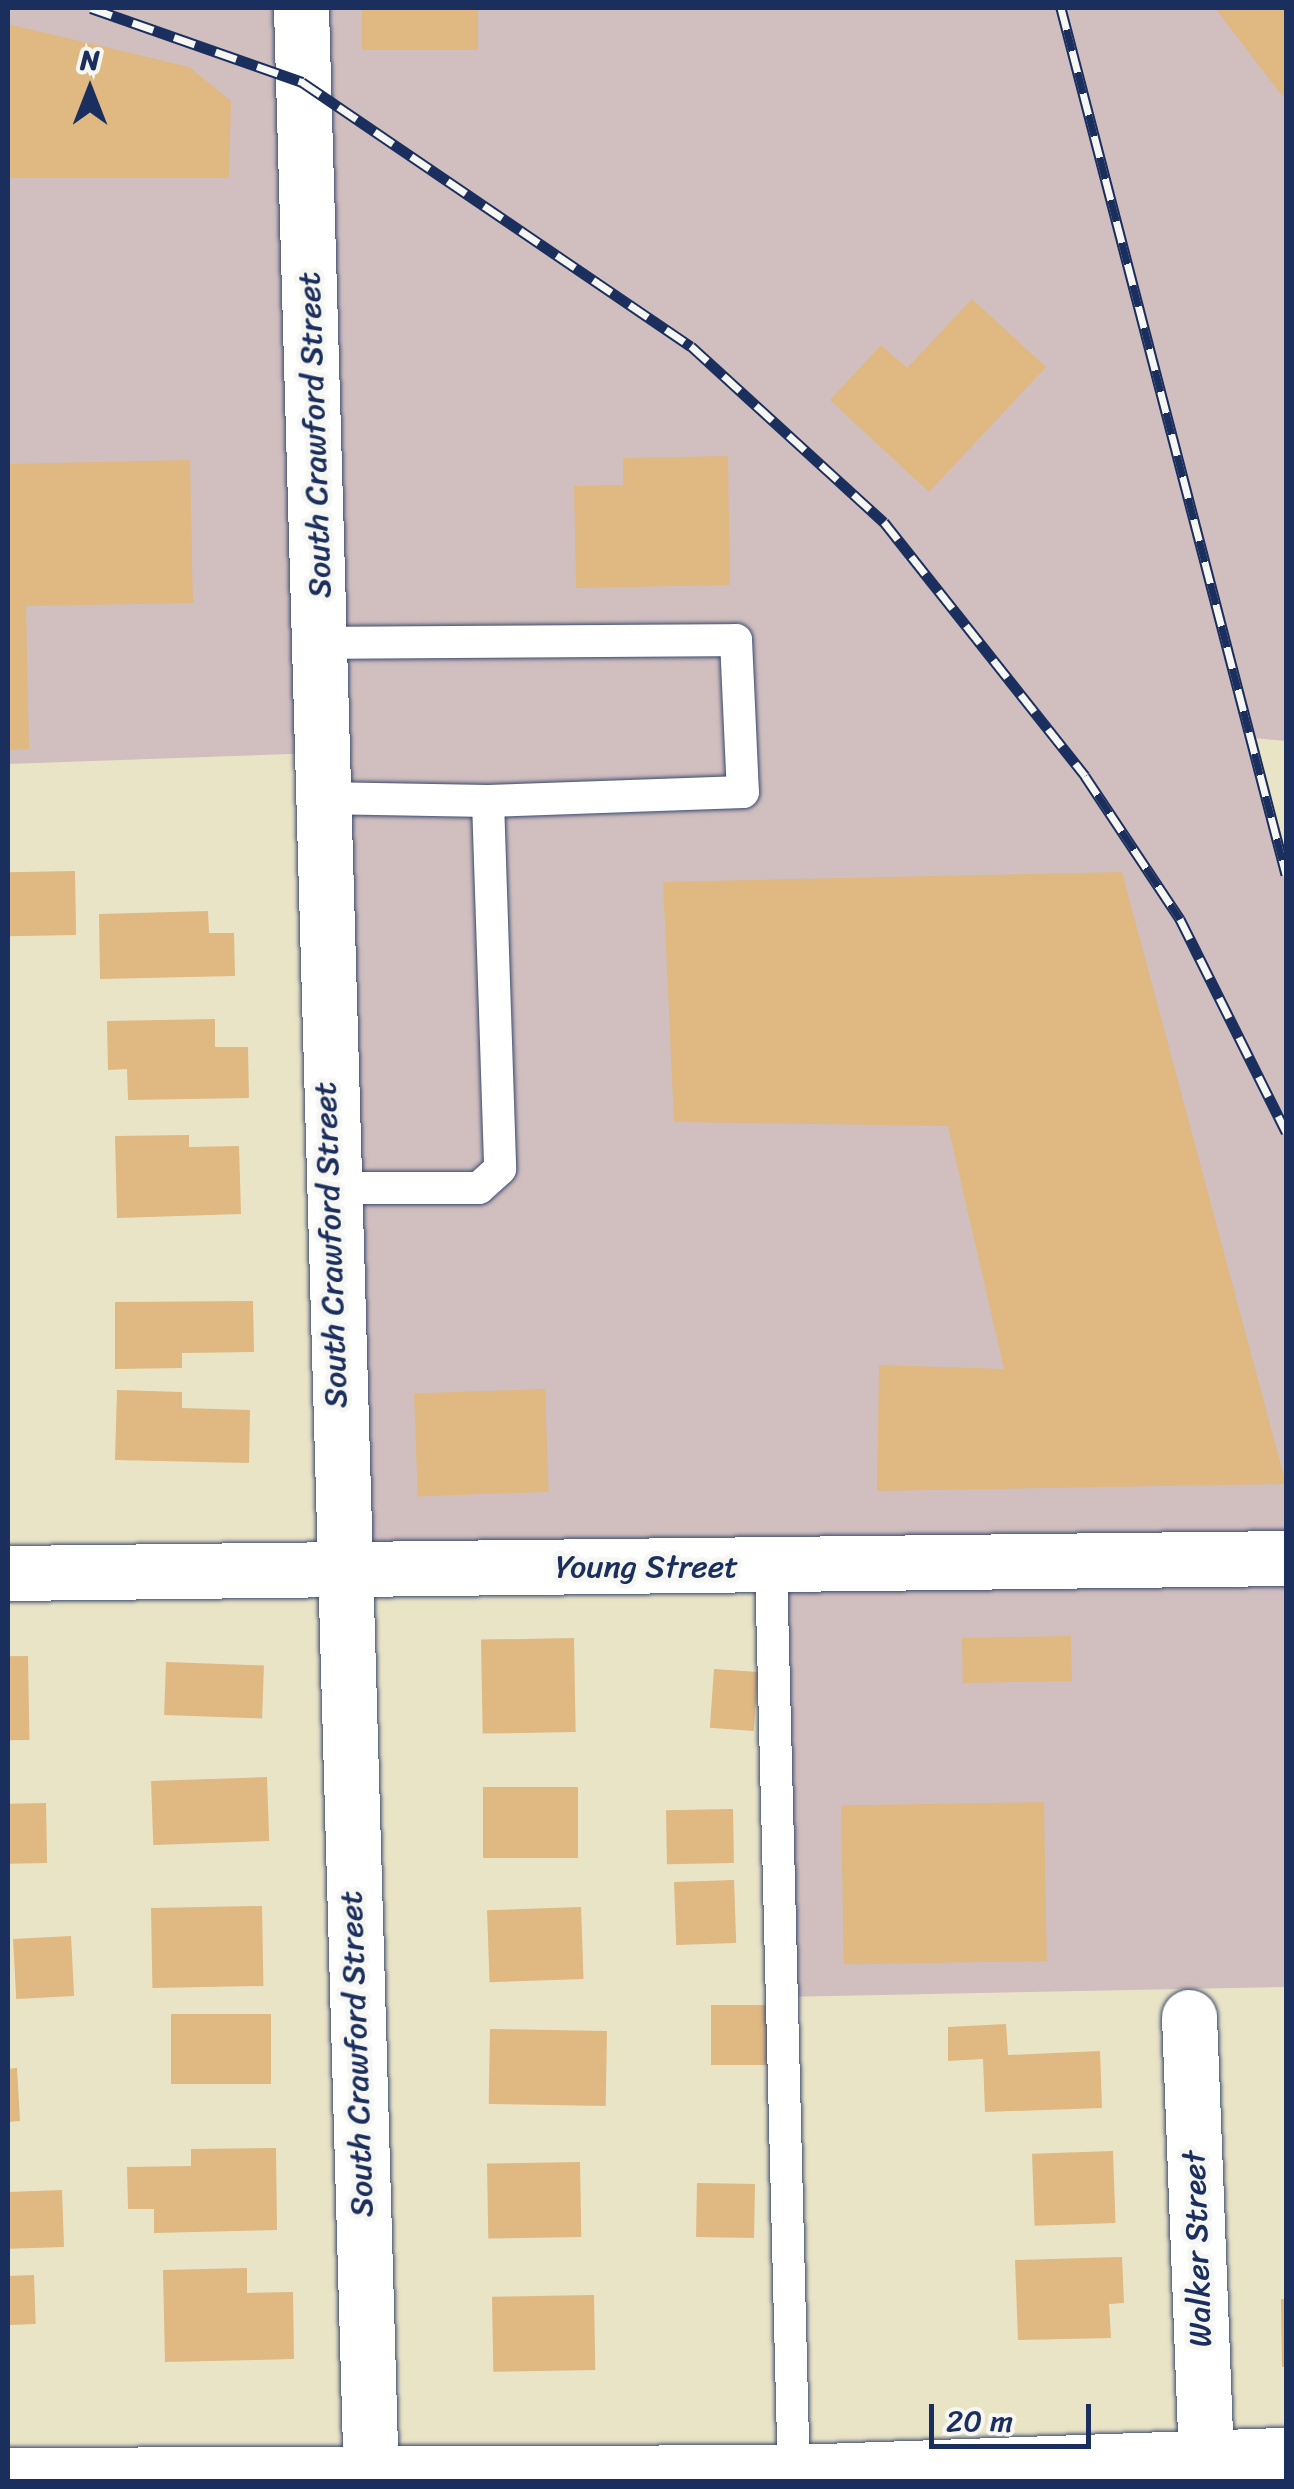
<!DOCTYPE html>
<html>
<head>
<meta charset="utf-8">
<style>
  body { margin:0 }
  #map { position:relative; width:1294px; height:2489px; overflow:hidden; background:#eae4c7; font-family:Sriracha,sans-serif }
  div>[style] { position:absolute }
  .industrial>* { inset:0; background:#d1bfbf }
  .building>* { inset:0; background:#dfb882; transform-origin:0 0 }
  .roads { filter:drop-shadow(0 0 2px #3a4a6e) drop-shadow(0 0 2px #3a4a6e) }
  .service>* { height:32px; margin:-16px; padding:0 16px; transform-origin:16px; border-radius:16px; background:#fff }
  .minor>* { height:55px; margin:-27.5px; padding:0 27.5px; transform-origin:27.5px; border-radius:27.5px; background:#fff }
  .rail>* { height:11px; margin-top:-5.5px; transform-origin:0; background:repeating-linear-gradient(90deg,#f6f6f2 0 22px,#1b2f5e 0 44px); box-sizing:border-box; border-block:2px solid #1b2f5e }
  span { translate:-50% -50%; white-space:nowrap; text-align:center; line-height:1.15; -webkit-text-stroke:10px #f6f6f2; paint-order:stroke }
  .street-label { font-size:32px; color:#1b2f5e }
  .frame { position:absolute; inset:0; border:10px solid #1b2f5e; pointer-events:none }
  .north { position:absolute; left:40px; top:40px; width:100px; height:100px; -webkit-text-stroke:8px #f6f6f2; paint-order:stroke; rotate:0deg; font-size:28px; font-weight:700; line-height:40px; text-align:center; color:#1b2f5e }
  .north::after { content:''; display:block; margin:auto; width:35px; height:45px; background:#1b2f5e; clip-path:polygon(50% 0,100% 100%,50% 72%,0 100%) }
  .scale { position:absolute; left:929px; top:2404px; width:162px; height:45px; box-sizing:border-box; border:5px solid #1b2f5e; border-top:0; padding-left:12px; font-size:30px; line-height:35px; white-space:nowrap; color:#1b2f5e; -webkit-text-stroke:8px #f6f6f2; paint-order:stroke }
</style>
</head>
<body>
<div id="map">
  <div class="industrial">
    <i style="clip-path:polygon(8px 8px,1286px 8px,1286px 741px,1252px 738px,1286px 888px,1286px 1987px,782px 1997px,771px 1567px,341px 1570px,320px 753px,8px 764px)"></i>
  </div>
  <div class="building">
    <i style="left:362px;top:8px;width:116px;height:42px"></i>
    <i style="clip-path:polygon(1215px 8px,1286px 8px,1286px 101px)"></i>
    <i style="clip-path:polygon(8px 24px,189px 67px,231px 101px,229px 178px,8px 178px)"></i>
    <i style="clip-path:polygon(972px 299px,1046px 367px,929px 492px,830px 400px,881px 345px,907px 368px)"></i>
    <i style="clip-path:polygon(728px 456px,730px 585px,576px 588px,574px 486px,623px 485px,623px 458px)"></i>
    <i style="clip-path:polygon(190px 460px,193px 603px,26px 606px,29px 749px,8px 750px,8px 464px)"></i>
    <i style="left:75px;top:871px;width:64px;height:67px;rotate:89deg"></i>
    <i style="clip-path:polygon(1122px 872px,1286px 1484px,877px 1491px,879px 1365px,1004px 1369px,948px 1126px,674px 1122px,663px 882px)"></i>
    <i style="clip-path:polygon(208px 911px,209px 933px,234px 933px,235px 976px,100px 979px,99px 914px)"></i>
    <i style="clip-path:polygon(215px 1019px,215px 1047px,248px 1047px,249px 1098px,128px 1100px,127px 1069px,108px 1070px,107px 1021px)"></i>
    <i style="clip-path:polygon(189px 1135px,189px 1147px,239px 1146px,241px 1214px,117px 1218px,115px 1136px)"></i>
    <i style="clip-path:polygon(253px 1301px,254px 1352px,182px 1353px,182px 1368px,115px 1369px,115px 1302px)"></i>
    <i style="left:545px;top:1389px;width:103px;height:131px;rotate:88deg"></i>
    <i style="clip-path:polygon(117px 1390px,182px 1392px,182px 1408px,250px 1410px,249px 1463px,115px 1460px)"></i>
    <i style="left:1071px;top:1636px;width:45px;height:109px;rotate:89deg"></i>
    <i style="left:574px;top:1638px;width:94px;height:93px;rotate:89deg"></i>
    <i style="left:28px;top:1656px;width:84px;height:20px;rotate:89deg"></i>
    <i style="left:166px;top:1662px;width:98px;height:53px;rotate:2deg"></i>
    <i style="left:714px;top:1669px;width:44px;height:59px;rotate:4deg"></i>
    <i style="left:267px;top:1777px;width:64px;height:116px;rotate:88deg"></i>
    <i style="left:483px;top:1787px;width:95px;height:71px"></i>
    <i style="left:1044px;top:1802px;width:159px;height:203px;rotate:89deg"></i>
    <i style="left:46px;top:1803px;width:60px;height:38px;rotate:89deg"></i>
    <i style="left:733px;top:1809px;width:54px;height:67px;rotate:89deg"></i>
    <i style="left:734px;top:1880px;width:63px;height:60px;rotate:88deg"></i>
    <i style="left:262px;top:1906px;width:80px;height:111px;rotate:89deg"></i>
    <i style="left:581px;top:1907px;width:72px;height:94px;rotate:88deg"></i>
    <i style="left:71px;top:1936px;width:60px;height:58px;rotate:87deg"></i>
    <i style="left:774px;top:2005px;width:60px;height:63px;rotate:90deg"></i>
    <i style="left:171px;top:2014px;width:100px;height:70px"></i>
    <i style="clip-path:polygon(1006px 2024px,1008px 2055px,1100px 2051px,1102px 2108px,985px 2112px,983px 2059px,948px 2061px,948px 2027px)"></i>
    <i style="left:490px;top:2029px;width:117px;height:75px;rotate:1deg"></i>
    <i style="clip-path:polygon(17px 2068px,20px 2121px,8px 2122px,8px 2069px)"></i>
    <i style="clip-path:polygon(276px 2148px,277px 2230px,154px 2233px,154px 2209px,128px 2209px,127px 2167px,191px 2166px,191px 2149px)"></i>
    <i style="left:1113px;top:2151px;width:72px;height:81px;rotate:88deg"></i>
    <i style="left:580px;top:2162px;width:75px;height:93px;rotate:89deg"></i>
    <i style="left:697px;top:2183px;width:58px;height:54px;rotate:1deg"></i>
    <i style="left:62px;top:2190px;width:57px;height:54px;rotate:88deg"></i>
    <i style="clip-path:polygon(1122px 2257px,1124px 2303px,1109px 2304px,1111px 2338px,1018px 2340px,1015px 2260px)"></i>
    <i style="clip-path:polygon(247px 2268px,247px 2293px,293px 2292px,294px 2359px,165px 2362px,163px 2270px)"></i>
    <i style="left:34px;top:2275px;width:49px;height:26px;rotate:88deg"></i>
    <i style="left:594px;top:2295px;width:75px;height:102px;rotate:89deg"></i>
    <i style="clip-path:polygon(1281px 2299px,1286px 2299px,1286px 2367px,1282px 2367px)"></i>
  </div>
  <div class="roads">
    <div class="service">
      <i style="left:320px;top:643px;width:416px;rotate:-0.4deg"></i>
      <i style="left:736px;top:640px;width:152px;rotate:87.4deg"></i>
      <i style="left:743px;top:792px;width:255px;rotate:178deg"></i>
      <i style="left:320px;top:798px;width:168px;rotate:1deg"></i>
      <i style="left:488px;top:801px;width:368px;rotate:88.1deg"></i>
      <i style="left:500px;top:1169px;width:28px;rotate:138deg"></i>
      <i style="left:479px;top:1188px;width:150px;rotate:180deg"></i>
      <i style="left:771px;top:1566px;width:916px;rotate:88.56deg"></i>
    </div>
    <div class="minor">
      <i style="left:301px;top:8px;width:2475px;rotate:88.38deg"></i>
      <i style="left:8px;top:1573px;width:1278px;rotate:-0.67deg"></i>
      <i style="left:1189px;top:2017px;width:465px;rotate:87.8deg"></i>
      <i style="left:8px;top:2475px;width:786px;rotate:-0.22deg"></i>
      <i style="left:794px;top:2472px;width:492px;rotate:-2deg"></i>
    </div>
  </div>
  <div class="rail">
    <i style="left:91px;top:8px;width:224px;rotate:19.3deg"></i>
    <i style="left:302px;top:82px;width:470px;rotate:34.2deg"></i>
    <i style="left:691px;top:346px;width:261px;rotate:42.4deg"></i>
    <i style="left:884px;top:522px;width:324px;rotate:51.6deg"></i>
    <i style="left:1085px;top:776px;width:172px;rotate:56.4deg"></i>
    <i style="left:1180px;top:919px;width:238px;rotate:63.5deg"></i>
    <i style="left:1061px;top:8px;width:895px;rotate:75.44deg"></i>
  </div>
  <div class="street-label">
    <span style="left:315px;top:435px;rotate:-92deg">South Crawford Street</span>
    <span style="left:331px;top:1245px;rotate:-92deg">South Crawford Street</span>
    <span style="left:647px;top:1567px">Young Street</span>
    <span style="left:357px;top:2054px;rotate:-92deg">South Crawford Street</span>
    <span style="left:1198px;top:2249px;rotate:-92deg">Walker Street</span>
  </div>
  <div class="frame"></div>
  <div class="north">N</div>
  <div class="scale">20 m</div>
</div>
</body>
</html>
